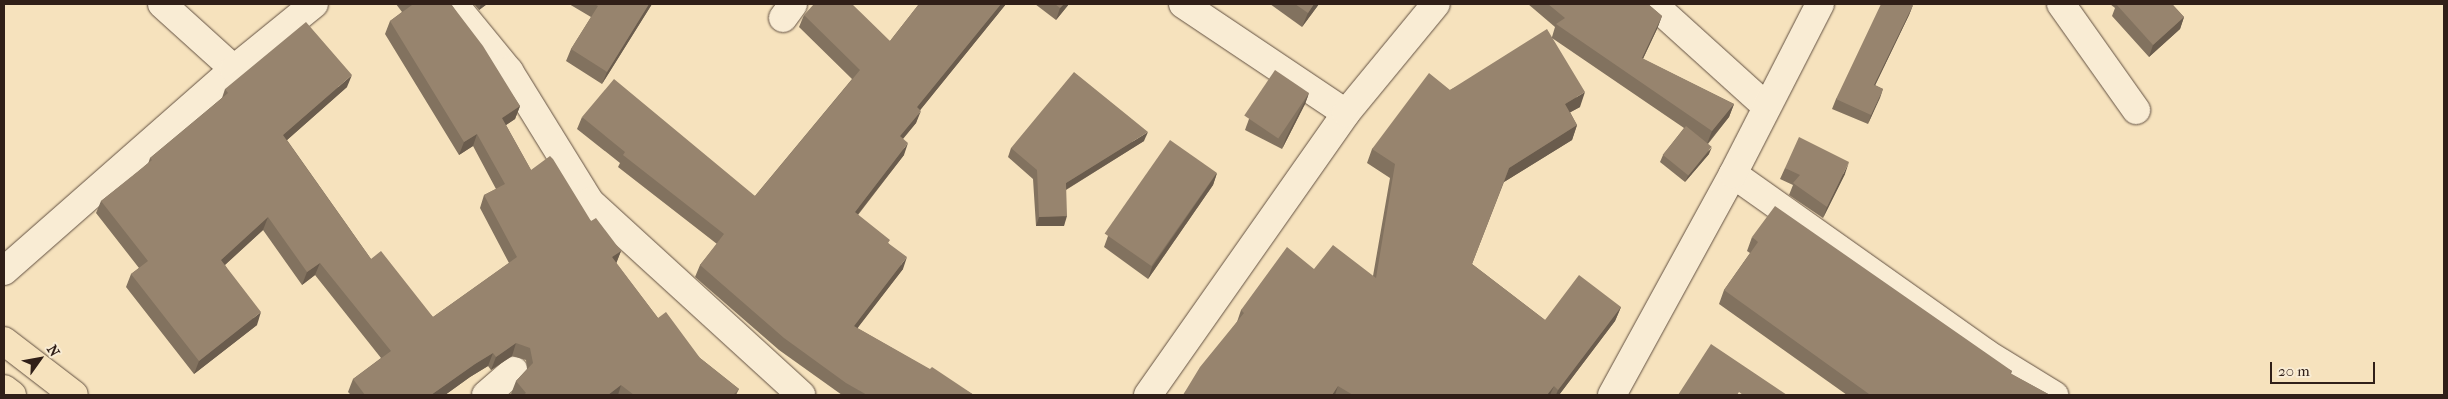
<!DOCTYPE html>
<html>
<head>
<meta charset="utf-8">
<style>
  body { margin:0 }
  #map { position:relative; width:2448px; height:399px; overflow:hidden; background:#f6e2bd; font-family:"IM FELL French Canon",serif }
  div>[style] { position:absolute }
  .roads { filter:drop-shadow(0 0 1px #625041) drop-shadow(0 0 1px #625041) }
  .street>* { height:28px; margin:-14px; padding:0 14px; transform-origin:14px; border-radius:14px; background:#f9ecd4 }
  .primary>* { height:28px; margin:-14px; padding:0 14px; transform-origin:14px; border-radius:14px; background:#f6e2bd }
  .wall>* { inset:0; background:#82725f }
  .shaded-wall>* { inset:0; background:#6a5c4d }
  .building>* { inset:0; background:#97846e; transform-origin:0 0 }
  span { translate:-50% -50%; white-space:nowrap; text-align:center; line-height:1.15; -webkit-text-stroke:4px #f9ecd4; paint-order:stroke }
  .frame { position:absolute; inset:0; border:5px solid #301f18; pointer-events:none }
  .north { position:absolute; left:15px; top:334px; width:50px; height:50px; -webkit-text-stroke:4px #f9ecd4; paint-order:stroke; rotate:58deg; font-size:14px; font-weight:700; line-height:20px; text-align:center; color:#301f18 }
  .north::after { content:''; display:block; margin:auto; width:18px; height:22px; background:#301f18; clip-path:polygon(50% 0,100% 100%,50% 72%,0 100%) }
  .scale { position:absolute; left:2270px; top:362px; width:105px; height:22px; box-sizing:border-box; border:2px solid #301f18; border-top:0; padding-left:6px; font-size:15px; line-height:18px; white-space:nowrap; color:#301f18; -webkit-text-stroke:4px #f9ecd4; paint-order:stroke }
</style>
</head>
<body>
<div id="map">
  <div class="roads">
    <div class="street">
      <i style="left:162px;top:4px;width:97px;rotate:42.1deg"></i>
      <i style="left:454px;top:4px;width:87px;rotate:50.6deg"></i>
      <i style="left:509px;top:71px;width:154px;rotate:58.3deg"></i>
      <i style="left:590px;top:202px;width:286px;rotate:42.4deg"></i>
      <i style="left:1183px;top:4px;width:196px;rotate:33.8deg"></i>
      <i style="left:1653px;top:4px;width:152px;rotate:42.1deg"></i>
      <i style="left:2061px;top:4px;width:130px;rotate:54.7deg"></i>
      <i style="left:783px;top:18px;width:17px;rotate:-54deg"></i>
      <i style="left:1733px;top:174px;width:311px;rotate:35.3deg"></i>
      <i style="left:1987px;top:354px;width:79px;rotate:31.5deg"></i>
      <i style="left:4px;top:271px;width:306px;rotate:-41.3deg"></i>
      <i style="left:234px;top:69px;width:103px;rotate:-39.1deg"></i>
      <i style="left:486px;top:395px;width:37px;rotate:-41deg"></i>
      <i style="left:1148px;top:395px;width:345px;rotate:-54.9deg"></i>
      <i style="left:1346px;top:113px;width:141px;rotate:-50.5deg"></i>
      <i style="left:1612px;top:395px;width:252px;rotate:-61.3deg"></i>
      <i style="left:1733px;top:174px;width:191px;rotate:-62.9deg"></i>
    </div>
    <div class="primary">
      <i style="left:4px;top:341px;width:88px;rotate:37.6deg"></i>
      <i style="left:4px;top:389px;width:10px;rotate:37deg"></i>
    </div>
  </div>
  <div class="wall">
    <i style="clip-path:polygon(396px 4px,451px 4px,520px 106px,515px 119px,506px 125px,531px 170px,591px 221px,621px 251px,616px 263px,658px 318px,700px 358px,739px 389px,736px 395px,513px 395px,511px 394px,516px 381px,527px 369px,526px 360px,512px 356px,491px 370px,488px 366px,470px 377px,445px 395px,351px 395px,348px 392px,353px 379px,381px 358px,315px 275px,302px 285px,263px 230px,225px 265px,257px 325px,194px 374px,126px 287px,131px 274px,139px 268px,96px 213px,101px 201px,148px 164px,150px 158px,222px 98px,225px 89px,347px 87px,287px 140px,371px 259px,433px 317px,509px 263px,480px 208px,484px 195px,496px 189px,473px 146px,459px 155px,385px 34px,390px 21px,402px 12px)"></i>
    <i style="clip-path:polygon(474px 4px,487px 4px,479px 10px)"></i>
    <i style="clip-path:polygon(569px 4px,652px 4px,602px 84px,566px 61px,571px 49px,591px 17px)"></i>
    <i style="clip-path:polygon(919px 4px,1006px 4px,920px 110px,916px 123px,903px 139px,904px 155px,858px 215px,889px 244px,903px 269px,857px 328px,974px 395px,842px 395px,779px 350px,695px 277px,700px 265px,717px 244px,618px 167px,620px 163px,577px 129px,582px 117px,755px 196px,852px 79px,799px 27px,804px 15px,890px 41px)"></i>
    <i style="clip-path:polygon(1035px 4px,1069px 4px,1056px 20px)"></i>
    <i style="clip-path:polygon(1270px 4px,1319px 4px,1302px 27px)"></i>
    <i style="clip-path:polygon(1528px 4px,1648px 4px,1662px 16px,1657px 29px,1643px 59px,1734px 104px,1729px 117px,1708px 144px,1709px 154px,1685px 182px,1660px 162px,1663px 155px,1684px 128px,1552px 38px,1580px 107px,1570px 112px,1577px 125px,1572px 140px,1504px 182px,1472px 264px,1545px 320px,1621px 307px,1615px 321px,1559px 395px,1183px 395px,1237px 322px,1241px 310px,1314px 269px,1373px 276px,1390px 178px,1367px 163px,1372px 149px,1450px 90px,1552px 37px,1555px 27px)"></i>
    <i style="clip-path:polygon(2110px 4px,2172px 4px,2184px 17px,2180px 29px,2149px 57px,2112px 16px,2115px 8px)"></i>
    <i style="clip-path:polygon(1913px 5px,1909px 15px,1875px 85px,1883px 89px,1868px 124px,1832px 109px,1836px 99px)"></i>
    <i style="clip-path:polygon(1309px 93px,1305px 104px,1282px 149px,1245px 130px,1249px 119px)"></i>
    <i style="clip-path:polygon(1144px 141px,1066px 190px,1064px 226px,1036px 226px,1033px 179px,1008px 157px,1011px 148px)"></i>
    <i style="clip-path:polygon(1785px 168px,1845px 174px,1823px 218px,1789px 195px,1793px 185px,1780px 179px)"></i>
    <i style="clip-path:polygon(1217px 173px,1213px 185px,1148px 279px,1104px 247px,1108px 236px)"></i>
    <i style="clip-path:polygon(1752px 237px,2012px 371px,2011px 374px,2050px 395px,1847px 395px,1719px 304px,1724px 290px,1750px 253px,1747px 251px)"></i>
  </div>
  <div class="shaded-wall">
    <i style="clip-path:polygon(481px 4px,487px 4px,479px 10px)"></i>
    <i style="clip-path:polygon(649px 4px,652px 4px,602px 84px,607px 72px)"></i>
    <i style="clip-path:polygon(1001px 4px,1006px 4px,913px 119px,917px 107px)"></i>
    <i style="clip-path:polygon(1064px 4px,1069px 4px,1056px 20px,1060px 8px)"></i>
    <i style="clip-path:polygon(1314px 4px,1319px 4px,1302px 27px,1308px 13px)"></i>
    <i style="clip-path:polygon(1913px 5px,1909px 15px,1871px 94px,1874px 85px)"></i>
    <i style="clip-path:polygon(1662px 16px,1657px 29px,1637px 71px,1642px 58px)"></i>
    <i style="clip-path:polygon(2184px 17px,2180px 29px,2149px 57px,2153px 45px)"></i>
    <i style="clip-path:polygon(352px 75px,347px 87px,278px 148px,283px 135px)"></i>
    <i style="clip-path:polygon(1883px 89px,1880px 98px,1868px 124px,1871px 115px)"></i>
    <i style="clip-path:polygon(1585px 92px,1580px 107px,1560px 118px,1565px 104px)"></i>
    <i style="clip-path:polygon(1309px 93px,1305px 104px,1282px 149px,1286px 138px)"></i>
    <i style="clip-path:polygon(1734px 104px,1729px 117px,1707px 144px,1712px 131px)"></i>
    <i style="clip-path:polygon(520px 106px,515px 119px,497px 131px,502px 118px)"></i>
    <i style="clip-path:polygon(921px 111px,916px 123px,895px 148px,900px 136px)"></i>
    <i style="clip-path:polygon(1577px 125px,1572px 140px,1504px 182px,1509px 168px)"></i>
    <i style="clip-path:polygon(1148px 132px,1144px 141px,1062px 192px,1066px 183px)"></i>
    <i style="clip-path:polygon(477px 134px,473px 146px,459px 155px,464px 142px)"></i>
    <i style="clip-path:polygon(908px 143px,904px 155px,850px 224px,855px 212px)"></i>
    <i style="clip-path:polygon(1712px 147px,1709px 154px,1685px 182px,1688px 176px)"></i>
    <i style="clip-path:polygon(1849px 162px,1845px 174px,1823px 218px,1827px 207px)"></i>
    <i style="clip-path:polygon(1217px 173px,1213px 185px,1148px 279px,1152px 267px)"></i>
    <i style="clip-path:polygon(1067px 216px,1064px 226px,1036px 226px,1039px 217px)"></i>
    <i style="clip-path:polygon(268px 217px,263px 230px,216px 273px,221px 260px)"></i>
    <i style="clip-path:polygon(621px 251px,616px 264px,612px 257px)"></i>
    <i style="clip-path:polygon(907px 257px,903px 269px,850px 338px,854px 326px)"></i>
    <i style="clip-path:polygon(320px 263px,315px 275px,302px 285px,307px 272px)"></i>
    <i style="clip-path:polygon(1621px 307px,1615px 321px,1559px 395px,1556px 395px,1558px 390px)"></i>
    <i style="clip-path:polygon(261px 312px,257px 325px,194px 374px,199px 361px)"></i>
    <i style="clip-path:polygon(516px 343px,512px 356px,491px 370px,496px 357px)"></i>
    <i style="clip-path:polygon(493px 353px,488px 366px,470px 377px,445px 395px,431px 395px,475px 364px)"></i>
    <i style="clip-path:polygon(621px 385px,618px 395px,608px 395px)"></i>
    <i style="clip-path:polygon(1338px 386px,1335px 395px,1332px 395px)"></i>
    <i style="clip-path:polygon(1554px 386px,1550px 395px,1547px 395px)"></i>
  </div>
  <div class="building">
    <i style="clip-path:polygon(410px 4px,451px 4px,483px 46px,520px 106px,502px 118px,531px 170px,550px 156px,553px 159px,591px 221px,596px 218px,621px 251px,612px 257px,658px 318px,666px 312px,700px 358px,739px 389px,733px 395px,634px 395px,621px 385px,608px 395px,523px 395px,526px 393px,516px 381px,533px 363px,530px 348px,516px 343px,496px 357px,493px 353px,475px 364px,431px 395px,365px 395px,353px 379px,391px 351px,320px 263px,307px 272px,268px 217px,221px 260px,261px 312px,199px 361px,131px 274px,148px 261px,101px 201px,152px 160px,150px 158px,228px 93px,225px 89px,306px 22px,352px 75px,283px 135px,371px 259px,381px 251px,433px 317px,517px 257px,484px 195px,505px 184px,477px 134px,464px 142px,390px 21px,412px 5px)"></i>
    <i style="clip-path:polygon(594px 4px,649px 4px,607px 72px,571px 49px,598px 6px)"></i>
    <i style="clip-path:polygon(814px 4px,852px 4px,890px 41px,919px 4px,1001px 4px,917px 107px,921px 111px,900px 136px,908px 143px,855px 212px,890px 240px,888px 243px,907px 257px,854px 326px,930px 369px,932px 367px,974px 395px,867px 395px,846px 383px,784px 338px,700px 265px,724px 234px,623px 155px,625px 152px,582px 117px,614px 79px,755px 196px,860px 70px,804px 15px)"></i>
    <i style="clip-path:polygon(1055px 4px,1064px 4px,1060px 8px)"></i>
    <i style="clip-path:polygon(1295px 4px,1314px 4px,1308px 13px)"></i>
    <i style="clip-path:polygon(1548px 4px,1648px 4px,1662px 16px,1642px 58px,1734px 104px,1712px 131px,1556px 24px,1565px 18px)"></i>
    <i style="clip-path:polygon(1881px 4px,1910px 4px,1913px 5px,1874px 85px,1883px 89px,1871px 115px,1836px 99px)"></i>
    <i style="clip-path:polygon(2116px 4px,2172px 4px,2184px 17px,2153px 45px)"></i>
    <i style="clip-path:polygon(1547px 29px,1585px 92px,1565px 104px,1577px 125px,1509px 168px,1472px 264px,1545px 320px,1579px 275px,1621px 307px,1558px 390px,1554px 386px,1547px 395px,1353px 395px,1338px 386px,1332px 395px,1183px 395px,1200px 367px,1244px 313px,1241px 310px,1287px 247px,1314px 269px,1333px 245px,1376px 278px,1395px 164px,1372px 149px,1429px 73px,1450px 90px)"></i>
    <i style="left:1275px;top:70px;width:41px;height:55px;rotate:34deg"></i>
    <i style="clip-path:polygon(1074px 72px,1148px 132px,1066px 183px,1067px 216px,1039px 217px,1037px 170px,1011px 148px)"></i>
    <i style="left:1686px;top:126px;width:33px;height:37px;rotate:39deg"></i>
    <i style="clip-path:polygon(1799px 137px,1849px 162px,1827px 207px,1793px 183px,1800px 175px,1785px 168px)"></i>
    <i style="left:1170px;top:140px;width:57px;height:114px;rotate:35deg"></i>
    <i style="clip-path:polygon(1775px 206px,2012px 371px,2010px 373px,2050px 395px,1868px 395px,1869px 394px,1724px 290px,1758px 242px,1752px 237px)"></i>
    <i style="clip-path:polygon(1711px 344px,1787px 395px,1743px 395px,1739px 392px,1737px 395px,1678px 395px)"></i>
  </div>
  <div class="frame"></div>
  <div class="north">N</div>
  <div class="scale">20 m</div>
</div>
</body>
</html>
